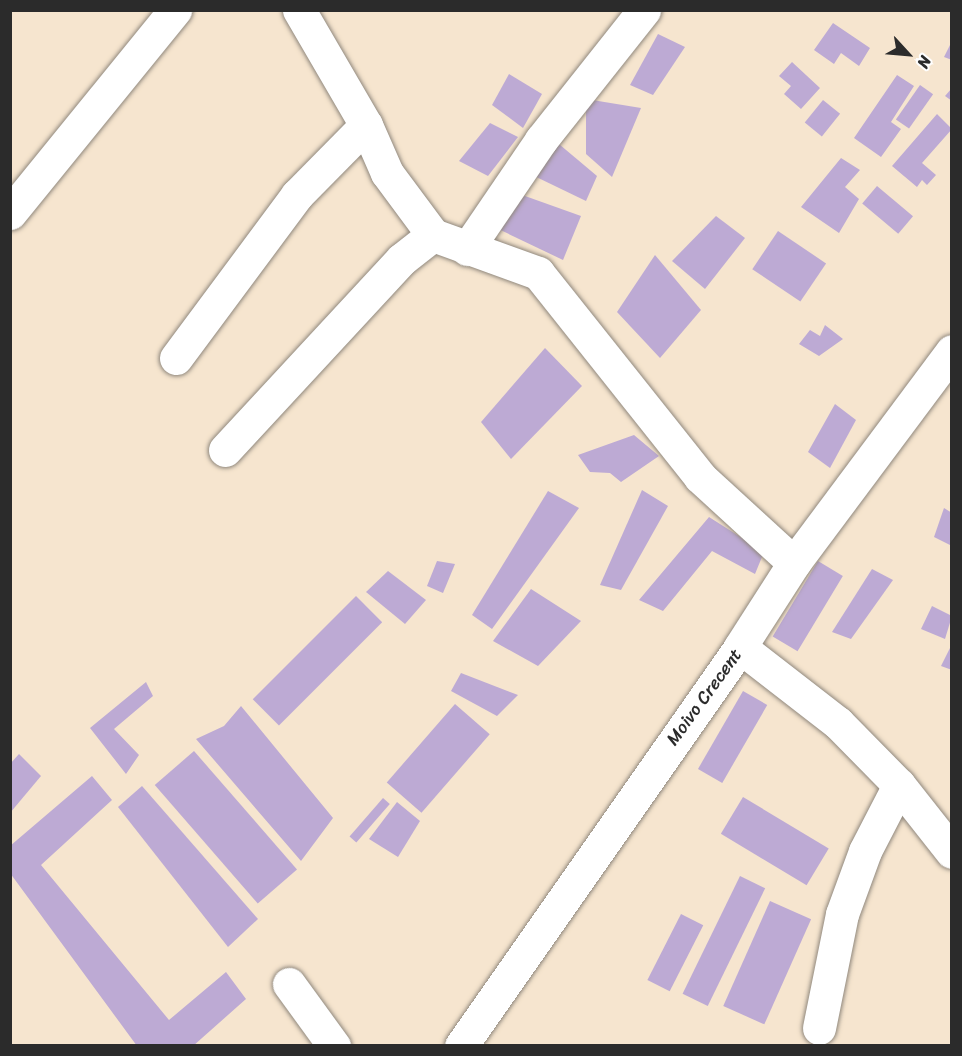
<!DOCTYPE html>
<html>
<head>
<meta charset="utf-8">
<style>
  body { margin:0 }
  #map { position:relative; width:962px; height:1056px; overflow:hidden; background:#f6e5cf; font-family:Sriracha,sans-serif }
  div>[style] { position:absolute }
  .building>* { inset:0; background:#bdaad4; transform-origin:0 0 }
  .roads { filter:drop-shadow(0 0 2px #90887d) drop-shadow(0 0 2px #90887d) }
  .minor>* { height:33px; margin:-16.5px; padding:0 16.5px; transform-origin:16.5px; border-radius:16.5px; background:#fff }
  span { translate:-50% -50%; white-space:nowrap; text-align:center; line-height:1.15; -webkit-text-stroke:4.5px #fff; paint-order:stroke }
  .street-label { font-size:18px; color:#2b2b2b }
  .frame { position:absolute; inset:0; border:12px solid #2b2b2b; pointer-events:none }
  .north { position:absolute; left:878px; top:24px; width:60px; height:60px; -webkit-text-stroke:4px #fff; paint-order:stroke; rotate:116deg; font-size:16px; font-weight:700; line-height:24px; text-align:center; color:#2b2b2b }
  .north::after { content:''; display:block; margin:auto; width:21px; height:27px; background:#2b2b2b; clip-path:polygon(50% 0,100% 100%,50% 72%,0 100%) }
</style>
</head>
<body>
<div id="map">
  <div class="building">
    <i style="clip-path:polygon(833px 23px,870px 48px,859px 66px,841px 53px,834px 64px,814px 50px)"></i>
    <i style="clip-path:polygon(658px 34px,685px 47px,653px 95px,630px 85px)"></i>
    <i style="clip-path:polygon(952px 41px,952px 60px,944px 57px)"></i>
    <i style="clip-path:polygon(792px 62px,820px 88px,801px 109px,784px 94px,791px 86px,779px 76px)"></i>
    <i style="clip-path:polygon(509px 74px,542px 94px,523px 128px,492px 105px)"></i>
    <i style="clip-path:polygon(897px 75px,914px 86px,891px 122px,901px 129px,881px 157px,854px 138px)"></i>
    <i style="left:920px;top:85px;width:16px;height:42px;rotate:35deg"></i>
    <i style="clip-path:polygon(952px 88px,952px 101px,945px 96px)"></i>
    <i style="clip-path:polygon(586px 99px,641px 108px,612px 177px,586px 154px)"></i>
    <i style="left:823px;top:100px;width:22px;height:29px;rotate:39deg"></i>
    <i style="clip-path:polygon(937px 114px,952px 129px,922px 163px,936px 175px,927px 185px,922px 180px,917px 187px,892px 166px)"></i>
    <i style="clip-path:polygon(490px 123px,518px 137px,488px 176px,459px 161px)"></i>
    <i style="clip-path:polygon(553px 139px,597px 176px,586px 201px,528px 173px)"></i>
    <i style="clip-path:polygon(841px 158px,860px 170px,845px 187px,859px 199px,839px 233px,801px 207px)"></i>
    <i style="left:877px;top:186px;width:47px;height:23px;rotate:40deg"></i>
    <i style="clip-path:polygon(511px 191px,581px 216px,563px 260px,492px 226px)"></i>
    <i style="clip-path:polygon(716px 216px,745px 238px,705px 289px,672px 261px)"></i>
    <i style="left:778px;top:231px;width:58px;height:46px;rotate:34deg"></i>
    <i style="clip-path:polygon(655px 255px,701px 310px,660px 358px,617px 312px)"></i>
    <i style="clip-path:polygon(825px 325px,843px 339px,819px 356px,799px 344px,810px 330px,820px 336px)"></i>
    <i style="clip-path:polygon(545px 348px,582px 386px,511px 459px,481px 422px)"></i>
    <i style="clip-path:polygon(835px 404px,856px 420px,830px 468px,808px 452px)"></i>
    <i style="clip-path:polygon(634px 435px,659px 456px,621px 482px,610px 473px,590px 472px,578px 455px)"></i>
    <i style="clip-path:polygon(642px 490px,668px 506px,621px 590px,600px 585px)"></i>
    <i style="clip-path:polygon(548px 491px,579px 508px,492px 629px,472px 615px)"></i>
    <i style="clip-path:polygon(944px 508px,952px 513px,952px 546px,934px 537px)"></i>
    <i style="clip-path:polygon(709px 517px,764px 552px,755px 574px,712px 551px,663px 611px,639px 600px)"></i>
    <i style="clip-path:polygon(437px 561px,455px 564px,443px 593px,427px 586px)"></i>
    <i style="left:818px;top:561px;width:29px;height:88px;rotate:31deg"></i>
    <i style="clip-path:polygon(872px 569px,893px 580px,851px 639px,832px 632px)"></i>
    <i style="clip-path:polygon(388px 571px,426px 600px,405px 624px,366px 592px)"></i>
    <i style="clip-path:polygon(531px 589px,581px 621px,538px 666px,493px 641px)"></i>
    <i style="left:356px;top:596px;width:37px;height:146px;rotate:45deg"></i>
    <i style="clip-path:polygon(932px 606px,952px 616px,945px 639px,921px 629px)"></i>
    <i style="clip-path:polygon(952px 644px,952px 670px,941px 666px)"></i>
    <i style="clip-path:polygon(461px 673px,518px 695px,497px 716px,451px 691px)"></i>
    <i style="clip-path:polygon(146px 682px,153px 696px,114px 729px,139px 755px,126px 774px,90px 728px)"></i>
    <i style="left:743px;top:691px;width:28px;height:90px;rotate:30deg"></i>
    <i style="left:455px;top:704px;width:46px;height:104px;rotate:41deg"></i>
    <i style="clip-path:polygon(241px 706px,333px 818px,301px 861px,196px 739px,224px 726px)"></i>
    <i style="left:194px;top:751px;width:157px;height:52px;rotate:49deg"></i>
    <i style="clip-path:polygon(19px 754px,41px 776px,10px 813px,10px 764px)"></i>
    <i style="clip-path:polygon(92px 776px,112px 800px,41px 865px,169px 1020px,226px 972px,246px 999px,193px 1046px,137px 1046px,10px 873px,10px 846px)"></i>
    <i style="clip-path:polygon(142px 786px,258px 919px,228px 947px,118px 807px)"></i>
    <i style="left:743px;top:797px;width:100px;height:43px;rotate:31deg"></i>
    <i style="left:383px;top:798px;width:9px;height:51px;rotate:41deg"></i>
    <i style="clip-path:polygon(397px 802px,420px 821px,398px 857px,369px 839px)"></i>
    <i style="left:740px;top:876px;width:28px;height:131px;rotate:26deg"></i>
    <i style="left:770px;top:901px;width:45px;height:115px;rotate:24deg"></i>
    <i style="left:681px;top:914px;width:25px;height:74px;rotate:27deg"></i>
  </div>
  <div class="roads">
    <div class="minor">
      <i style="left:299px;top:10px;width:133px;rotate:59.8deg"></i>
      <i style="left:366px;top:125px;width:52px;rotate:66.4deg"></i>
      <i style="left:387px;top:173px;width:77px;rotate:53.4deg"></i>
      <i style="left:433px;top:235px;width:112px;rotate:19.9deg"></i>
      <i style="left:538px;top:273px;width:260px;rotate:51.5deg"></i>
      <i style="left:700px;top:477px;width:127px;rotate:42.5deg"></i>
      <i style="left:10px;top:213px;width:262px;rotate:-50.9deg"></i>
      <i style="left:467px;top:249px;width:132px;rotate:-55.8deg"></i>
      <i style="left:541px;top:140px;width:166px;rotate:-51.6deg"></i>
      <i style="left:176px;top:358px;width:203px;rotate:-53.4deg"></i>
      <i style="left:297px;top:195px;width:98px;rotate:-45.4deg"></i>
      <i style="left:225px;top:450px;width:260px;rotate:-47.2deg"></i>
      <i style="left:402px;top:259px;width:39px;rotate:-38deg"></i>
      <i style="left:740px;top:647px;width:124px;rotate:37.8deg"></i>
      <i style="left:838px;top:723px;width:87px;rotate:45.5deg"></i>
      <i style="left:899px;top:785px;width:85px;rotate:51.7deg"></i>
      <i style="left:289px;top:984px;width:77px;rotate:54deg"></i>
      <i style="left:819px;top:1028px;width:116px;rotate:-78.6deg"></i>
      <i style="left:842px;top:914px;width:67px;rotate:-69.9deg"></i>
      <i style="left:865px;top:851px;width:74px;rotate:-62.7deg"></i>
      <i style="left:461px;top:1046px;width:487px;rotate:-55deg"></i>
      <i style="left:740px;top:647px;width:100px;rotate:-57.3deg"></i>
      <i style="left:794px;top:563px;width:264px;rotate:-53.3deg"></i>
    </div>
  </div>
  <div class="street-label">
    <span style="left:704px;top:697px;rotate:-54deg">Moivo Crecent</span>
  </div>
  <div class="frame"></div>
  <div class="north">N</div>
</div>
</body>
</html>
